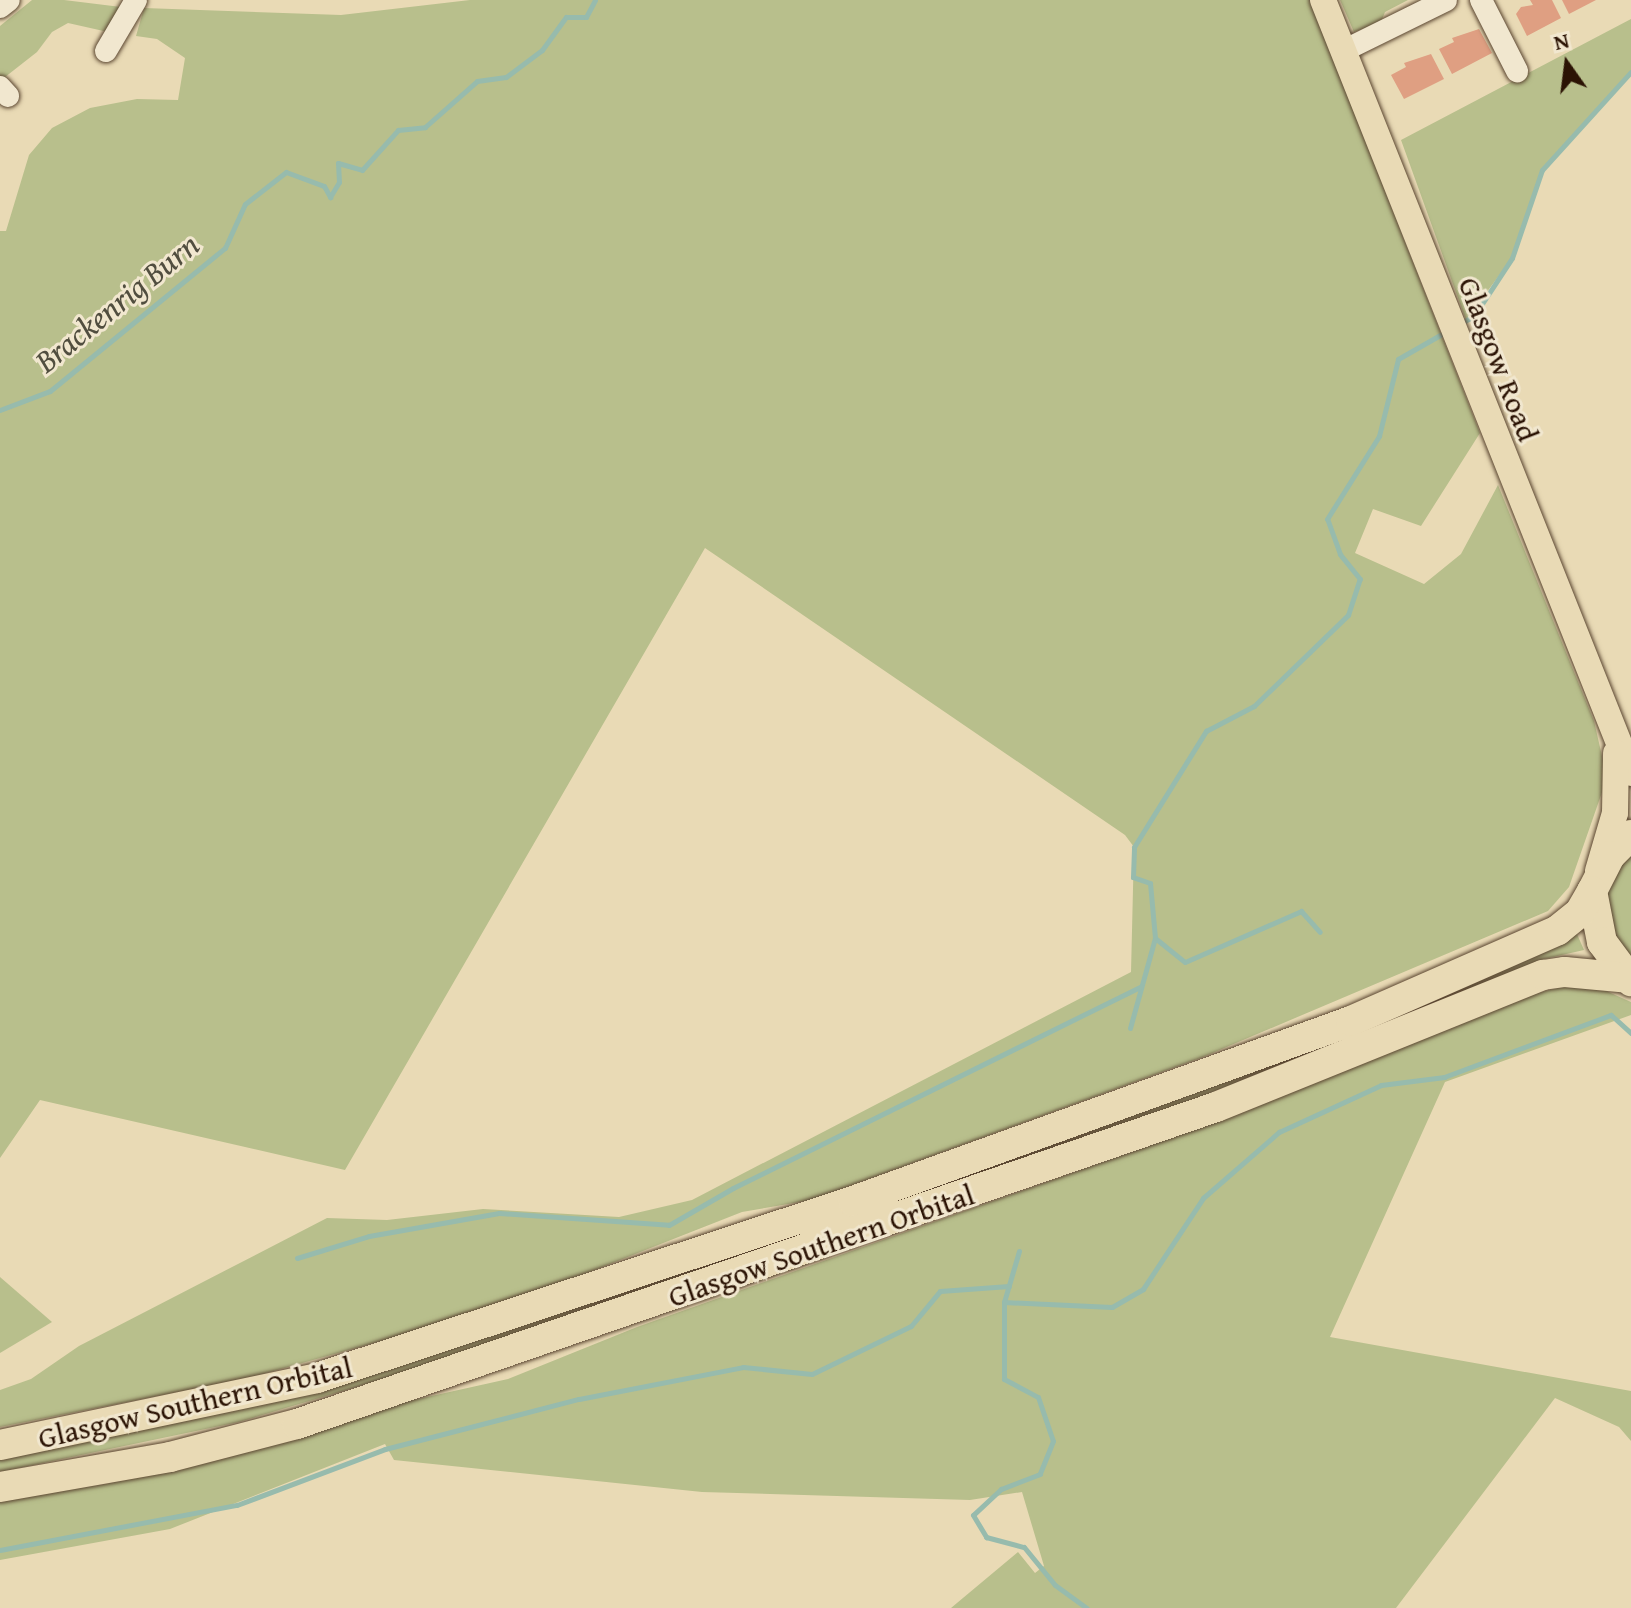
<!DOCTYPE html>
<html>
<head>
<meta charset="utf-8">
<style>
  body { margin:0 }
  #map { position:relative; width:1631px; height:1608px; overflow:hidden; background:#e9dab5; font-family:"Gentium Book Plus",serif }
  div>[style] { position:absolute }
  .green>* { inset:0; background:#b8bf8c }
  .stream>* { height:5px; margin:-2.5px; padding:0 2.5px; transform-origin:2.5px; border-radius:2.5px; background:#97bbad }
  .building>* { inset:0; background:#df9f82 }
  .roads { filter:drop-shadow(0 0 2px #5a4530) drop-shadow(0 0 2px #5a4530) }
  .minor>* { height:22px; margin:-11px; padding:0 11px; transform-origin:11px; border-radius:11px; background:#f1e7cf }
  .major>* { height:26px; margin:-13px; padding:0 13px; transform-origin:13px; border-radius:13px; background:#e9dab5 }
  .highway>* { height:30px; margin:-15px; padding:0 15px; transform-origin:15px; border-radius:15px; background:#e9dab5 }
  span { translate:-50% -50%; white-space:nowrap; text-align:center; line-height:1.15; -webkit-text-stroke:6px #f1e7cf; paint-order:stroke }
  .street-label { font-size:30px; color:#2b1304 }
  .water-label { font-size:32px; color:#514e3f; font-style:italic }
  .north { position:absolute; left:1527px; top:24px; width:80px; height:80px; -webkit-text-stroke:6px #f1e7cf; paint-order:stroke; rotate:346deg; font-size:22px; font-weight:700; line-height:32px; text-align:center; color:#2b1304 }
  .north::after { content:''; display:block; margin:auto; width:28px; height:36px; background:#2b1304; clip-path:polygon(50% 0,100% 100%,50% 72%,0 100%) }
</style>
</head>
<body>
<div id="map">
  <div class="green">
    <i style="clip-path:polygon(32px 0,64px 0,121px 7px,108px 32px,68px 23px,52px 32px,37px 52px,0 81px,0 26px)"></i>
    <i style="clip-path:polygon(470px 0,1310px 0,1480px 433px,1421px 526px,1373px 509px,1355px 553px,1424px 584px,1461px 554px,1498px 485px,1594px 721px,1607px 778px,1569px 887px,1548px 911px,1203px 1057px,811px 1200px,742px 1212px,587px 1273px,388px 1339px,249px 1378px,0 1427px,0 1390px,31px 1379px,79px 1346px,327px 1218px,387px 1220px,483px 1209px,619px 1217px,692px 1200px,1131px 972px,1134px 847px,1125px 835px,705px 548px,345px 1170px,40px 1100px,0 1158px,0 231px,6px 231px,29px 155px,52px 128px,90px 108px,137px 99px,178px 100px,185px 58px,157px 39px,136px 36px,144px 8px,341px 15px)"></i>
    <i style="clip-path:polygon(1340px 0,1408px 0,1385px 12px,1381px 22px,1354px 32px)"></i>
    <i style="clip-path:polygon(1631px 19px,1631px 72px,1542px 170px,1512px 258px,1466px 320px,1401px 140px)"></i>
    <i style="clip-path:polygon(1631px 850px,1631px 961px,1613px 941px,1604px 897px,1611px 876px)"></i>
    <i style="clip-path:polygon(1577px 934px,1584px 950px,1544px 959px,1131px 1126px,396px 1375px,239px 1422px,0 1472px,0 1457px,266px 1401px)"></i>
    <i style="clip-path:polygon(1565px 986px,1604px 990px,1631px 1002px,1631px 1015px,1445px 1082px,1330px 1337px,1631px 1391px,1631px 1441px,1619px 1427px,1555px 1398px,1396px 1608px,951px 1608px,1018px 1552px,1035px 1573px,1044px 1566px,1022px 1492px,970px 1500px,702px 1492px,394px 1460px,385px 1444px,170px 1529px,0 1560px,0 1500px,106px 1484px,391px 1405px,508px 1379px,637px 1327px,1222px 1120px,1534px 994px)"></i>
    <i style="clip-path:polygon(0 1277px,52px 1322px,0 1353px)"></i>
  </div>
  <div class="stream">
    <i style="left:1459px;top:324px;width:17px;rotate:-28deg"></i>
    <i style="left:1474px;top:316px;width:69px;rotate:-56.8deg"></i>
    <i style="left:1512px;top:258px;width:93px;rotate:-71.2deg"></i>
    <i style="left:1542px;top:170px;width:132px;rotate:-47.8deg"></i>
    <i style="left:0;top:410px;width:53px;rotate:-20.8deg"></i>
    <i style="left:50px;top:391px;width:226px;rotate:-39.3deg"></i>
    <i style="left:225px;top:248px;width:48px;rotate:-65.6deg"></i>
    <i style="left:245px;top:204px;width:52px;rotate:-38deg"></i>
    <i style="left:286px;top:172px;width:40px;rotate:20.2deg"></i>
    <i style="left:324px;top:186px;width:13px;rotate:61deg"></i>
    <i style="left:330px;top:197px;width:17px;rotate:-59deg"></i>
    <i style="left:339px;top:182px;width:19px;rotate:-93deg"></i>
    <i style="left:338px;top:163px;width:25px;rotate:16deg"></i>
    <i style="left:362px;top:170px;width:54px;rotate:-48deg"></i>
    <i style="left:398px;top:130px;width:27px;rotate:-6deg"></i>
    <i style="left:425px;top:127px;width:69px;rotate:-41.5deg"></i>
    <i style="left:477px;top:81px;width:29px;rotate:-8deg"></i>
    <i style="left:506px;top:77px;width:45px;rotate:-36.9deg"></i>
    <i style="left:542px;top:50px;width:41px;rotate:-54deg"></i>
    <i style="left:566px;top:17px;width:20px"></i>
    <i style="left:586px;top:17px;width:19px;rotate:-62deg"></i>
    <i style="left:1155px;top:938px;width:38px;rotate:39deg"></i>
    <i style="left:1185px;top:962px;width:127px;rotate:-23.7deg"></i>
    <i style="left:1301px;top:911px;width:28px;rotate:48deg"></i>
    <i style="left:1130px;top:1028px;width:93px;rotate:-74.5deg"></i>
    <i style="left:1155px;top:938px;width:55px;rotate:-95.2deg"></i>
    <i style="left:1150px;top:883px;width:18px;rotate:-161deg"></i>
    <i style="left:1133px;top:877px;width:30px;rotate:-88deg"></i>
    <i style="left:1134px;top:847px;width:137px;rotate:-58.2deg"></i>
    <i style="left:1206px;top:731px;width:54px;rotate:-27.5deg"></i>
    <i style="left:1254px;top:706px;width:131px;rotate:-44.1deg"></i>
    <i style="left:1348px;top:615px;width:38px;rotate:-72deg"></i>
    <i style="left:1360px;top:579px;width:32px;rotate:-129deg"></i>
    <i style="left:1340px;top:554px;width:37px;rotate:-110deg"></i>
    <i style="left:1327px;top:519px;width:98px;rotate:-57.9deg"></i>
    <i style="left:1379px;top:436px;width:79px;rotate:-76.1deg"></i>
    <i style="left:1398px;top:359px;width:56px;rotate:-29.7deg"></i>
    <i style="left:1019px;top:1251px;width:53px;rotate:106.4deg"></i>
    <i style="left:1004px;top:1302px;width:77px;rotate:90deg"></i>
    <i style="left:1004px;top:1379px;width:38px;rotate:28deg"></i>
    <i style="left:1038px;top:1397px;width:46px;rotate:71.2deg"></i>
    <i style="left:1053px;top:1441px;width:35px;rotate:112deg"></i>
    <i style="left:1040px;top:1474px;width:42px;rotate:159deg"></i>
    <i style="left:1001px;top:1489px;width:38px;rotate:137deg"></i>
    <i style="left:973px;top:1515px;width:26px;rotate:59deg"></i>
    <i style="left:986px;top:1537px;width:39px;rotate:15deg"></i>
    <i style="left:1024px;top:1547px;width:49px;rotate:50.8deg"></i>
    <i style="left:1055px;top:1585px;width:39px;rotate:36deg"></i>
    <i style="left:297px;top:1258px;width:75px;rotate:-17deg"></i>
    <i style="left:369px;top:1236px;width:132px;rotate:-10deg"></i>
    <i style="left:499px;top:1213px;width:170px;rotate:4deg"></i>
    <i style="left:669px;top:1225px;width:74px;rotate:-30deg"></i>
    <i style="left:733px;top:1188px;width:455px;rotate:-26.3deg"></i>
    <i style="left:1004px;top:1302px;width:108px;rotate:2.7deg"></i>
    <i style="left:1112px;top:1307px;width:36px;rotate:-30deg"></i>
    <i style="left:1143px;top:1289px;width:109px;rotate:-56.6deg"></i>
    <i style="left:1203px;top:1198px;width:101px;rotate:-41deg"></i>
    <i style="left:1279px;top:1132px;width:112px;rotate:-24.7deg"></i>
    <i style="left:1381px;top:1085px;width:64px;rotate:-7.2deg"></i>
    <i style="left:1444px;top:1077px;width:178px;rotate:-20.4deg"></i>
    <i style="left:1611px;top:1015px;width:27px;rotate:42deg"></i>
    <i style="left:0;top:1550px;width:241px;rotate:-10.8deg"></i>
    <i style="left:237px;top:1505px;width:158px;rotate:-20.7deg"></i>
    <i style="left:385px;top:1449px;width:200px;rotate:-14.5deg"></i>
    <i style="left:579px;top:1399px;width:167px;rotate:-11deg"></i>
    <i style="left:743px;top:1367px;width:69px;rotate:5.8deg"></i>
    <i style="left:812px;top:1374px;width:110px;rotate:-25.9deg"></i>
    <i style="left:911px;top:1326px;width:45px;rotate:-50.4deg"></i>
    <i style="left:940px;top:1291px;width:69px;rotate:-4.1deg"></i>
  </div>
  <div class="building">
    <i style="clip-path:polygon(1530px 0,1552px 0,1561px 18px,1527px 36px,1516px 14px,1521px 7px,1533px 5px)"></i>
    <i style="clip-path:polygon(1562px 0,1596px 0,1569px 14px)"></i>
    <i style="clip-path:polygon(1479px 29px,1492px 53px,1452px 74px,1439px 49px,1454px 42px,1452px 38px)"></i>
    <i style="clip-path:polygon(1431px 54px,1444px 79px,1404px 99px,1391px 75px,1406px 67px,1404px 63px)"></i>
  </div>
  <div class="roads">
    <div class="minor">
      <i style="left:1481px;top:0;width:80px;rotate:63.1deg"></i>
      <i style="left:0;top:7px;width:11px;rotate:-38deg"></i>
      <i style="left:106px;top:51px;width:59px;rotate:-59.5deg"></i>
      <i style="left:1343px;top:51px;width:115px;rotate:-26.3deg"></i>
      <i style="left:0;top:87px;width:12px;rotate:48deg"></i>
    </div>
    <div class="major">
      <i style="left:1323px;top:0;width:832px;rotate:68.28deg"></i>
      <i style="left:1598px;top:871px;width:60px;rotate:-73.7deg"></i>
      <i style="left:1615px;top:813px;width:60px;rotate:-89deg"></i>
    </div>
    <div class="highway">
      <i style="left:1631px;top:835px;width:30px;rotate:135deg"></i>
      <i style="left:1610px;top:856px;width:39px;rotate:117deg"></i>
      <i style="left:1592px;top:891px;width:52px;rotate:78.9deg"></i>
      <i style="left:1602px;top:942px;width:49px;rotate:53.4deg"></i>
      <i style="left:0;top:1445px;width:324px;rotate:-11.9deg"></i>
      <i style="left:317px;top:1378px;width:564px;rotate:-18.27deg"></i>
      <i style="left:853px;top:1201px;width:530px;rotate:-19.87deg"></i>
      <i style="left:1351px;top:1021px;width:226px;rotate:-23.7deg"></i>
      <i style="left:1558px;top:930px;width:28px;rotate:-39deg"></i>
      <i style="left:1580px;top:912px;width:24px;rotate:-60deg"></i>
      <i style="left:0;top:1487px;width:173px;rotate:-10deg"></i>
      <i style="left:170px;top:1457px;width:131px;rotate:-14.6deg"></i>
      <i style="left:297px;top:1424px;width:972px;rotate:-19.03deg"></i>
      <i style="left:1216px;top:1107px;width:353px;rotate:-22deg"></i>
      <i style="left:1543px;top:975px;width:22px;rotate:-8deg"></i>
      <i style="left:1565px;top:972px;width:63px;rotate:5.4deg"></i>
    </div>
  </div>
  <div class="street-label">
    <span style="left:1499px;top:359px;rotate:69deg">Glasgow Road</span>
    <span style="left:821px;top:1245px;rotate:-19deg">Glasgow Southern Orbital</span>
    <span style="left:195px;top:1402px;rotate:-13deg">Glasgow Southern Orbital</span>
  </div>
  <div class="water-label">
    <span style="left:117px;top:303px;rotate:-39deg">Brackenrig Burn</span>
  </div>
  <div class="north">N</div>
</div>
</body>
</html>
